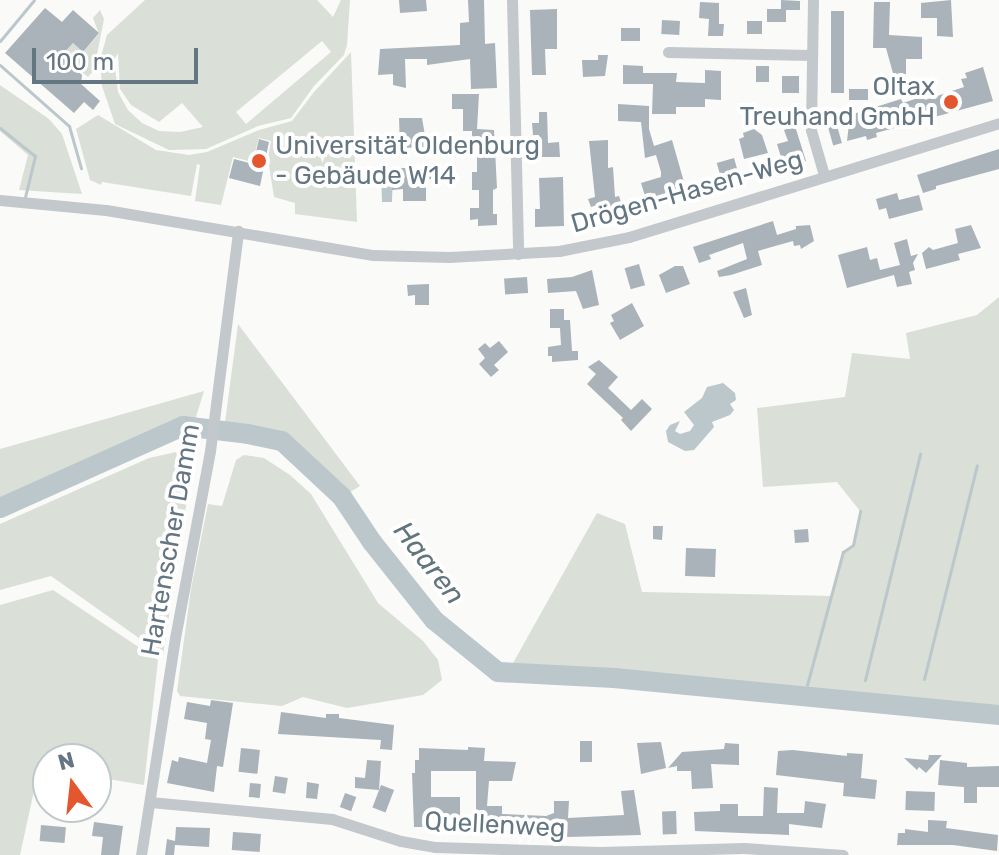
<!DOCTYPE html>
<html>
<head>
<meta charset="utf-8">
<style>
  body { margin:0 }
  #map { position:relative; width:999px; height:855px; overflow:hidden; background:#fafaf8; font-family:Rubik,sans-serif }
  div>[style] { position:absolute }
  .green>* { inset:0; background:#dadfd7 }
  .water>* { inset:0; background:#bbc7cb }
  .stream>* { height:3px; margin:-1.5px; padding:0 1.5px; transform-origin:1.5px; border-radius:1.5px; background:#bbc7cb }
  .river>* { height:20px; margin:-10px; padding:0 10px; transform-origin:10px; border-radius:10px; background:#bbc7cb }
  .building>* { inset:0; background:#aab3b9; transform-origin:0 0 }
  .minor>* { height:11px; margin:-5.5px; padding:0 5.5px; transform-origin:5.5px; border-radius:5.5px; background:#c3c8cc }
  .dots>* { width:22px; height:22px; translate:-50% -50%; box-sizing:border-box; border:4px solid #fff; border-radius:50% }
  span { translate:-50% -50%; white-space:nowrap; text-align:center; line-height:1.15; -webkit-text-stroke:8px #fff; paint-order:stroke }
  .poi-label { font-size:26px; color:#657683 }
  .right { translate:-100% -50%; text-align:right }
  .left { translate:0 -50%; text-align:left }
  .street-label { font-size:26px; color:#657683 }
  .water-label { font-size:28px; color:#60757c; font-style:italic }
  .north { position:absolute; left:32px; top:743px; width:80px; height:80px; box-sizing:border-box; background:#fff; border:2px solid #c1c8cd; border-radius:50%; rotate:345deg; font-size:22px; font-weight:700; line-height:32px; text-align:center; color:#657683 }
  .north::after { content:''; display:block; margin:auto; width:28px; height:36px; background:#e4572e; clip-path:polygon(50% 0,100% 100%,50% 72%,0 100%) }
  .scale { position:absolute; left:32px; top:48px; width:166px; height:36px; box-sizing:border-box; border:4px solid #657683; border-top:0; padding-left:10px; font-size:24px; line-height:28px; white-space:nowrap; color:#657683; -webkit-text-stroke:6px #fff; paint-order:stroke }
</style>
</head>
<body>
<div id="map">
  <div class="green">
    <i style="clip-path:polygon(evenodd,145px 0,317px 0,333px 17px,341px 0,350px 0,347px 45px,344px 55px,314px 86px,291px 118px,258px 126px,206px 149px,169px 150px,115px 124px,102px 86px,100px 60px,107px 35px,145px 0,322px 41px,331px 52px,246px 124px,236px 112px,322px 41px,145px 0,118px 53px,120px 89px,131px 105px,159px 122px,182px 103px,203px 127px,180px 132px,159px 131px,142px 123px,128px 110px,118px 92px,114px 60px,118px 53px)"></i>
    <i style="clip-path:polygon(100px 10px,104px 19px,94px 70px,88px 77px,62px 55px,73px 43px,83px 52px,99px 34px,93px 18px)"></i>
    <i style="clip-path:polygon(351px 52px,357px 222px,295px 214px,295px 203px,274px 197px,268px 159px,271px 141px,259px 138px,252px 162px,233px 157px,221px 205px,195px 201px,200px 165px,197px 164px,191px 196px,102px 182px,101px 185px,90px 180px,76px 129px,98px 115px,156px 150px,189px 155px,207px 152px,259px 130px,292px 121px,314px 92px)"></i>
    <i style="clip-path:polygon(0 85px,49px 119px,62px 134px,82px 194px,19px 190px,28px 155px,0 131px)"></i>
    <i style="clip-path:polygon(999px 297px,999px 715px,508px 672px,597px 513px,625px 524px,642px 592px,833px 596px,843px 552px,853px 545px,860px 511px,837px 482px,763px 487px,757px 408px,845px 397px,852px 353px,910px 359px,906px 333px,977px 315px)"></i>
    <i style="clip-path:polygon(238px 324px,360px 486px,342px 497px,282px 441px,224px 430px)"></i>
    <i style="clip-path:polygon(204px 391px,195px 420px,168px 424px,0 501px,0 449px)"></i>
    <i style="clip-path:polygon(195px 448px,163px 655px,51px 576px,0 590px,0 524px,149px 458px)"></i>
    <i style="clip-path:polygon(244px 455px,264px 458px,290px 475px,311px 494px,378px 603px,423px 641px,438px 660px,442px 680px,423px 695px,347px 708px,303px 697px,282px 706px,180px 696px,177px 691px,191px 589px,208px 504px,222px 506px,236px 460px)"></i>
    <i style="clip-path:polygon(53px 590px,158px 660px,144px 785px,96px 777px,96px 759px,48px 759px,48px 769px,39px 768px,20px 855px,0 855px,0 605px)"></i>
  </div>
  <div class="water">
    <i style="clip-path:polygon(381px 168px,393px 168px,392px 202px,382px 202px)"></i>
    <i style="clip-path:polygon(723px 383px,735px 393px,736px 400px,730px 404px,734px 410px,730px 415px,712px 422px,714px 427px,694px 450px,685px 451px,668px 442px,666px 431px,670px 425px,680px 421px,675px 431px,680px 434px,690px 431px,694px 425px,684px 412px,702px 398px,707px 387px)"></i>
  </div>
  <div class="stream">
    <i style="left:0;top:41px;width:53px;rotate:-50.3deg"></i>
    <i style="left:0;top:65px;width:92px;rotate:41.5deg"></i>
    <i style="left:69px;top:126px;width:44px;rotate:74.1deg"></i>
    <i style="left:0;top:128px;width:45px;rotate:38.7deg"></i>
    <i style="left:35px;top:156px;width:42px;rotate:103.7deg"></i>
    <i style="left:924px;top:679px;width:220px;rotate:-76.1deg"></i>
    <i style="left:865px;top:680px;width:233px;rotate:-76.3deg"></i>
    <i style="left:807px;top:685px;width:138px;rotate:-74.9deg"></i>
    <i style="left:843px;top:552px;width:12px;rotate:-35deg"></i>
    <i style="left:853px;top:545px;width:35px;rotate:-78deg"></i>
  </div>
  <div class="river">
    <i style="left:0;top:508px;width:201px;rotate:-24.1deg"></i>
    <i style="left:183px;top:426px;width:65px;rotate:7deg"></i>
    <i style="left:248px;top:434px;width:35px;rotate:12deg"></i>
    <i style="left:282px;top:441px;width:82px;rotate:43deg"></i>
    <i style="left:342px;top:497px;width:54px;rotate:56.3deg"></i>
    <i style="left:372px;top:542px;width:100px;rotate:51.5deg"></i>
    <i style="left:434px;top:620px;width:82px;rotate:39.1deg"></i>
    <i style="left:498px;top:672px;width:116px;rotate:3deg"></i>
    <i style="left:614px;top:678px;width:387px;rotate:5.5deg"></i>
  </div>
  <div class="building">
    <i style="clip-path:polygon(399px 0,426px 0,427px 11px,400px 13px)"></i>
    <i style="clip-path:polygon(468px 0,484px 0,485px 44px,495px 43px,497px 88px,471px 89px,470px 59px,427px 65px,427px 59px,405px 59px,406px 88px,393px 85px,393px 74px,378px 75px,380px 49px,460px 45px,460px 23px,469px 22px)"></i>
    <i style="clip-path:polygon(781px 0,800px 1px,800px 10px,786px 10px,786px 22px,767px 22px,767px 9px,781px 9px)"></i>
    <i style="clip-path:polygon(951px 0,953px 37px,937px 36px,937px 18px,921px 18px,921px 3px)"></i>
    <i style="clip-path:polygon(700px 2px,719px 3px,719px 24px,724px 24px,723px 36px,708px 36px,709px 19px,699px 18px)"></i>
    <i style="clip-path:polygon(874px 2px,890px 2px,889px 35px,922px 37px,922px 59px,906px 59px,906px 74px,894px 77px,886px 48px,873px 48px)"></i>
    <i style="clip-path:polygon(45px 8px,62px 22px,73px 10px,99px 33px,83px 52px,73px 43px,61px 56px,82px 75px,81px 84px,100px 101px,93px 110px,84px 102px,74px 113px,5px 53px)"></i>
    <i style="clip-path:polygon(557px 9px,557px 49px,545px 49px,546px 75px,532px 75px,530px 10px)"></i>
    <i style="left:831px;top:11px;width:13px;height:82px"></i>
    <i style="left:662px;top:20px;width:18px;height:14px;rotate:3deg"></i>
    <i style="left:747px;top:21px;width:15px;height:13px"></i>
    <i style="left:621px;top:28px;width:19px;height:13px"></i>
    <i style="clip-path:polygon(598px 55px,608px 55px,605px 76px,583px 77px,582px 60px,598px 60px)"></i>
    <i style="clip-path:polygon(623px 65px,643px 66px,643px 73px,677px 73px,676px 82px,705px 83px,705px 70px,721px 71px,721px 100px,705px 99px,705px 107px,676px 107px,676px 114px,652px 114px,653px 84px,623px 84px)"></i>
    <i style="left:756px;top:66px;width:13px;height:16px"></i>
    <i style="clip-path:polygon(983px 67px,993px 101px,876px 133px,877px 137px,867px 140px,866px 136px,847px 141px,850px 115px,901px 99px,903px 103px,924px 96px,925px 100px,964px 87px,961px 79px,967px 78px,965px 73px)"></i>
    <i style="left:782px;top:76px;width:17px;height:17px"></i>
    <i style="left:849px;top:89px;width:19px;height:11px"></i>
    <i style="clip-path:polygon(452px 94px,479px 94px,477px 129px,494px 130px,497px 188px,493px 190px,493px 214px,497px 214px,497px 225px,478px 226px,478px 219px,470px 220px,470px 208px,479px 208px,479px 190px,472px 190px,472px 172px,477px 172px,477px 144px,472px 144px,472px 131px,463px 131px,463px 109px,452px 109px)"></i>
    <i style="clip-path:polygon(618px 104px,649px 106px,649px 129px,654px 146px,672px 140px,684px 182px,675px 185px,678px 195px,658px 201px,655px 193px,645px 196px,641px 183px,661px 177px,661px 172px,656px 155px,645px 158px,641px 122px,618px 121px)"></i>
    <i style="clip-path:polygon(539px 112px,547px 112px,548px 143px,559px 142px,560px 157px,540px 157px,539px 135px,533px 135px,532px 123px,539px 123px)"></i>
    <i style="clip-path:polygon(399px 118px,422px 118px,427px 147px,400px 148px)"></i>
    <i style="left:835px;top:119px;width:25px;height:9px;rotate:74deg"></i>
    <i style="clip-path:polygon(795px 126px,806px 161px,784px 167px,777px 144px,788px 141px,784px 130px)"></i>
    <i style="clip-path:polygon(754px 129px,762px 135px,768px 153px,744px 159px,739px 139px,744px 137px,743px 133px)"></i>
    <i style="clip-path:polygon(259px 139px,269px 142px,260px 186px,229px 178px,234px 159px,253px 164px)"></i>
    <i style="clip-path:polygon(608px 140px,608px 168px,613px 167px,615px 197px,619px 196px,624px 212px,601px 218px,597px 205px,591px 207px,588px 199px,595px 197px,589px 141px)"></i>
    <i style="clip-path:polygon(999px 149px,999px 169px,936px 186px,936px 189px,923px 193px,917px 175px)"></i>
    <i style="left:734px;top:158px;width:18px;height:18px;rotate:74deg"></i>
    <i style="clip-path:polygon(391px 168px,439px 168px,439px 179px,426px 179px,426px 201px,403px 201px,403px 189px,392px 190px)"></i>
    <i style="clip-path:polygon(563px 177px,564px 226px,535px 227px,535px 209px,540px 209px,539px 178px)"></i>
    <i style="clip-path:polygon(897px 193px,899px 200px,919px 195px,923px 210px,889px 219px,886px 208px,879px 210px,876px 199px)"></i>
    <i style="clip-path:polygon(773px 221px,777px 235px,796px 229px,796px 226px,810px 225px,814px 241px,801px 249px,800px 245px,794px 246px,793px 241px,758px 251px,762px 265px,731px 275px,719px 277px,717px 271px,747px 259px,743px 243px,709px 255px,711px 259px,699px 263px,693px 247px)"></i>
    <i style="clip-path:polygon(971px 225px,981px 248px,958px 254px,960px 260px,926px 269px,922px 253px,929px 247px,933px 250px,958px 243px,955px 229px)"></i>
    <i style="clip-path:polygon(907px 239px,911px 256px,918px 254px,913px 263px,915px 270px,909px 272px,912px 284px,897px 287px,894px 275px,847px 288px,838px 255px,867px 247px,870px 260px,877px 258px,880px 270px,900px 265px,894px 243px)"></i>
    <i style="left:639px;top:264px;width:22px;height:15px;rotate:74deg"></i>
    <i style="clip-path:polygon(675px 266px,683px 266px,690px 284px,666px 293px,659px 275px)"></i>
    <i style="clip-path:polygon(592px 270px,599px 305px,583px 309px,576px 291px,548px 293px,547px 279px,572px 277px)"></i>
    <i style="left:527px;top:277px;width:16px;height:23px;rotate:86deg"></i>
    <i style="clip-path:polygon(429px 284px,429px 305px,415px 305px,415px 295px,408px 296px,407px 285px)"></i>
    <i style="clip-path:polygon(746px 288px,752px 315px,744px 318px,733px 292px)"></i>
    <i style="clip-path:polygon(632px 303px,644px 326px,620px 340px,610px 323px,614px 321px,611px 315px)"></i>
    <i style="clip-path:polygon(550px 309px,564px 309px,564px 320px,570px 320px,572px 351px,578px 351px,578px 360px,552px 362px,552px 356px,548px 356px,548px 347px,561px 345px,560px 328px,550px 328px)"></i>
    <i style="clip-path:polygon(499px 341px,508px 352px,494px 365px,499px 370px,491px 377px,479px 364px,485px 358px,478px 349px,485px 343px,490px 348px)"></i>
    <i style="clip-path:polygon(599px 360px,618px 377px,608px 388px,631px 410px,642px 399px,652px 409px,631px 431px,621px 420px,623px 418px,587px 384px,596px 374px,588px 367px)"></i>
    <i style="clip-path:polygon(653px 526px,663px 526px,662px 540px,653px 539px)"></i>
    <i style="left:808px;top:529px;width:13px;height:14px;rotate:86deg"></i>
    <i style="left:686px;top:548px;width:30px;height:28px;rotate:2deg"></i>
    <i style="clip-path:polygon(211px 700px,233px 703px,223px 767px,217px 766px,214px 792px,167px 783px,172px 760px,178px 762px,179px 757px,207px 763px,211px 740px,205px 739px,207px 723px,184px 719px,187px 702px,210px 706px)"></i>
    <i style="clip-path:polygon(281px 712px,326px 718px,326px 714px,339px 714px,339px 718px,394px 725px,392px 750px,380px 749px,381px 740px,278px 734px)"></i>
    <i style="left:580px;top:741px;width:12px;height:21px"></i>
    <i style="clip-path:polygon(661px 742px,666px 768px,641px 774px,637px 743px)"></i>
    <i style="clip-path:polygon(725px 743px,739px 744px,739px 765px,711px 764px,713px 788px,692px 789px,691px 771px,677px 771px,677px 766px,668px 768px,682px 752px,724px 749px)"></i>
    <i style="clip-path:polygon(468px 747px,485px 748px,484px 761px,516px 762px,512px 781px,489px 781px,487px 806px,502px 806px,502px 814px,546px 816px,554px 813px,554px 801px,569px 801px,568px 818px,624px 815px,621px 791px,634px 790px,641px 835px,568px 837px,470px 831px,471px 812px,476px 812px,476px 771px,431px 771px,431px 797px,460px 797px,460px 818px,431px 818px,431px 827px,414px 827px,412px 773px,415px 773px,415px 760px,419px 760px,419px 748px,468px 750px)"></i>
    <i style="left:241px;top:748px;width:19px;height:24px;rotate:6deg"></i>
    <i style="clip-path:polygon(793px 750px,847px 756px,847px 753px,863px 754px,861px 778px,877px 780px,875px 799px,843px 796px,844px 783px,776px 775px,778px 751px)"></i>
    <i style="clip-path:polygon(929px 755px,942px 755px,926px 773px,919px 767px,917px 770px,904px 758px,928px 760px)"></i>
    <i style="clip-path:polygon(367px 760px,381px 761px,379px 790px,355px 788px,355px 777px,365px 778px)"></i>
    <i style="clip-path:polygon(940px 760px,967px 763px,967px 767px,999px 766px,999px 787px,977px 787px,977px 803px,964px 803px,964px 787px,938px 785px)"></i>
    <i style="left:275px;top:776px;width:13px;height:16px;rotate:9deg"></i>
    <i style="clip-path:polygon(307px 782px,319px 784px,317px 799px,306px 798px)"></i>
    <i style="left:250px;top:783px;width:11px;height:14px;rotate:5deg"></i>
    <i style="left:381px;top:785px;width:14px;height:24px;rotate:21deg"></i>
    <i style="clip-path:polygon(764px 787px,778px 788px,777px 813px,804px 813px,805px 801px,826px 804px,822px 828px,789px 824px,789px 835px,695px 831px,694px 812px,720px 811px,720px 804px,738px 804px,738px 816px,763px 816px)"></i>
    <i style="left:906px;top:791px;width:29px;height:19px;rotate:2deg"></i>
    <i style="left:345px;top:793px;width:12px;height:15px;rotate:20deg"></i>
    <i style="left:676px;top:811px;width:23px;height:14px;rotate:88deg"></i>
    <i style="clip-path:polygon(928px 820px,947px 821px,946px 828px,998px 835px,997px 851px,953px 845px,897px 845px,898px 833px,905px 833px,905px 829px,928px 832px)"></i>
    <i style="clip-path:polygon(94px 822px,123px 826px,119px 855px,101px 855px,103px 837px,92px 836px)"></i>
    <i style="left:41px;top:825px;width:25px;height:16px;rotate:5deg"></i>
    <i style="clip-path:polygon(176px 827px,210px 828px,209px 847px,175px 845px,174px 855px,165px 855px,167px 839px,175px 841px)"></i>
    <i style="left:233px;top:832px;width:28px;height:18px;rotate:4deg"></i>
  </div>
  <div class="minor">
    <i style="left:512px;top:0;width:254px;rotate:88.6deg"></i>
    <i style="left:813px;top:0;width:130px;rotate:90.9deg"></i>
    <i style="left:811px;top:130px;width:47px;rotate:73.9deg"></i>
    <i style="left:668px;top:52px;width:144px;rotate:1.2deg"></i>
    <i style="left:0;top:200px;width:106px;rotate:5.4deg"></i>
    <i style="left:106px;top:210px;width:271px;rotate:9.6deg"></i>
    <i style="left:373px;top:255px;width:76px;rotate:1.5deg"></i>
    <i style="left:449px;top:257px;width:110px;rotate:-3.1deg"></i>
    <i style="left:559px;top:251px;width:71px;rotate:-11.3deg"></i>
    <i style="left:629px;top:237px;width:387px;rotate:-17.1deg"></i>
    <i style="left:150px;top:802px;width:183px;rotate:5.3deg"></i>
    <i style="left:332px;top:819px;width:72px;rotate:17.7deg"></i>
    <i style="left:401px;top:841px;width:35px;rotate:10deg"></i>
    <i style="left:435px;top:847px;width:165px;rotate:1.7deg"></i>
    <i style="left:600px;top:852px;width:144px;rotate:-1.6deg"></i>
    <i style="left:744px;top:848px;width:99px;rotate:4deg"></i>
    <i style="left:141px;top:855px;width:220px;rotate:-81.1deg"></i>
    <i style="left:175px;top:638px;width:190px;rotate:-79.4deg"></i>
    <i style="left:210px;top:451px;width:222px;rotate:-82.7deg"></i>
  </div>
  <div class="dots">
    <i style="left:951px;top:102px;background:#e4572e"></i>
    <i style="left:259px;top:161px;background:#e4572e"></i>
  </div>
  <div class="poi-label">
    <span class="right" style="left:935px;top:102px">Oltax<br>Treuhand GmbH</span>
    <span class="left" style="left:275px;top:161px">Universität Oldenburg<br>- Gebäude W14</span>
  </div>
  <div class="street-label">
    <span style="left:687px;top:192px;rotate:-16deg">Drögen-Hasen-Weg</span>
    <span style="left:171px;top:540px;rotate:-80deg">Hartenscher Damm</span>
    <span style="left:495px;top:825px;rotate:3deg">Quellenweg</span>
  </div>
  <div class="water-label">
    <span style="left:429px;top:563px;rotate:52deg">Haaren</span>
  </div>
  <div class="north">N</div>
  <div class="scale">100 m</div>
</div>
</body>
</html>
